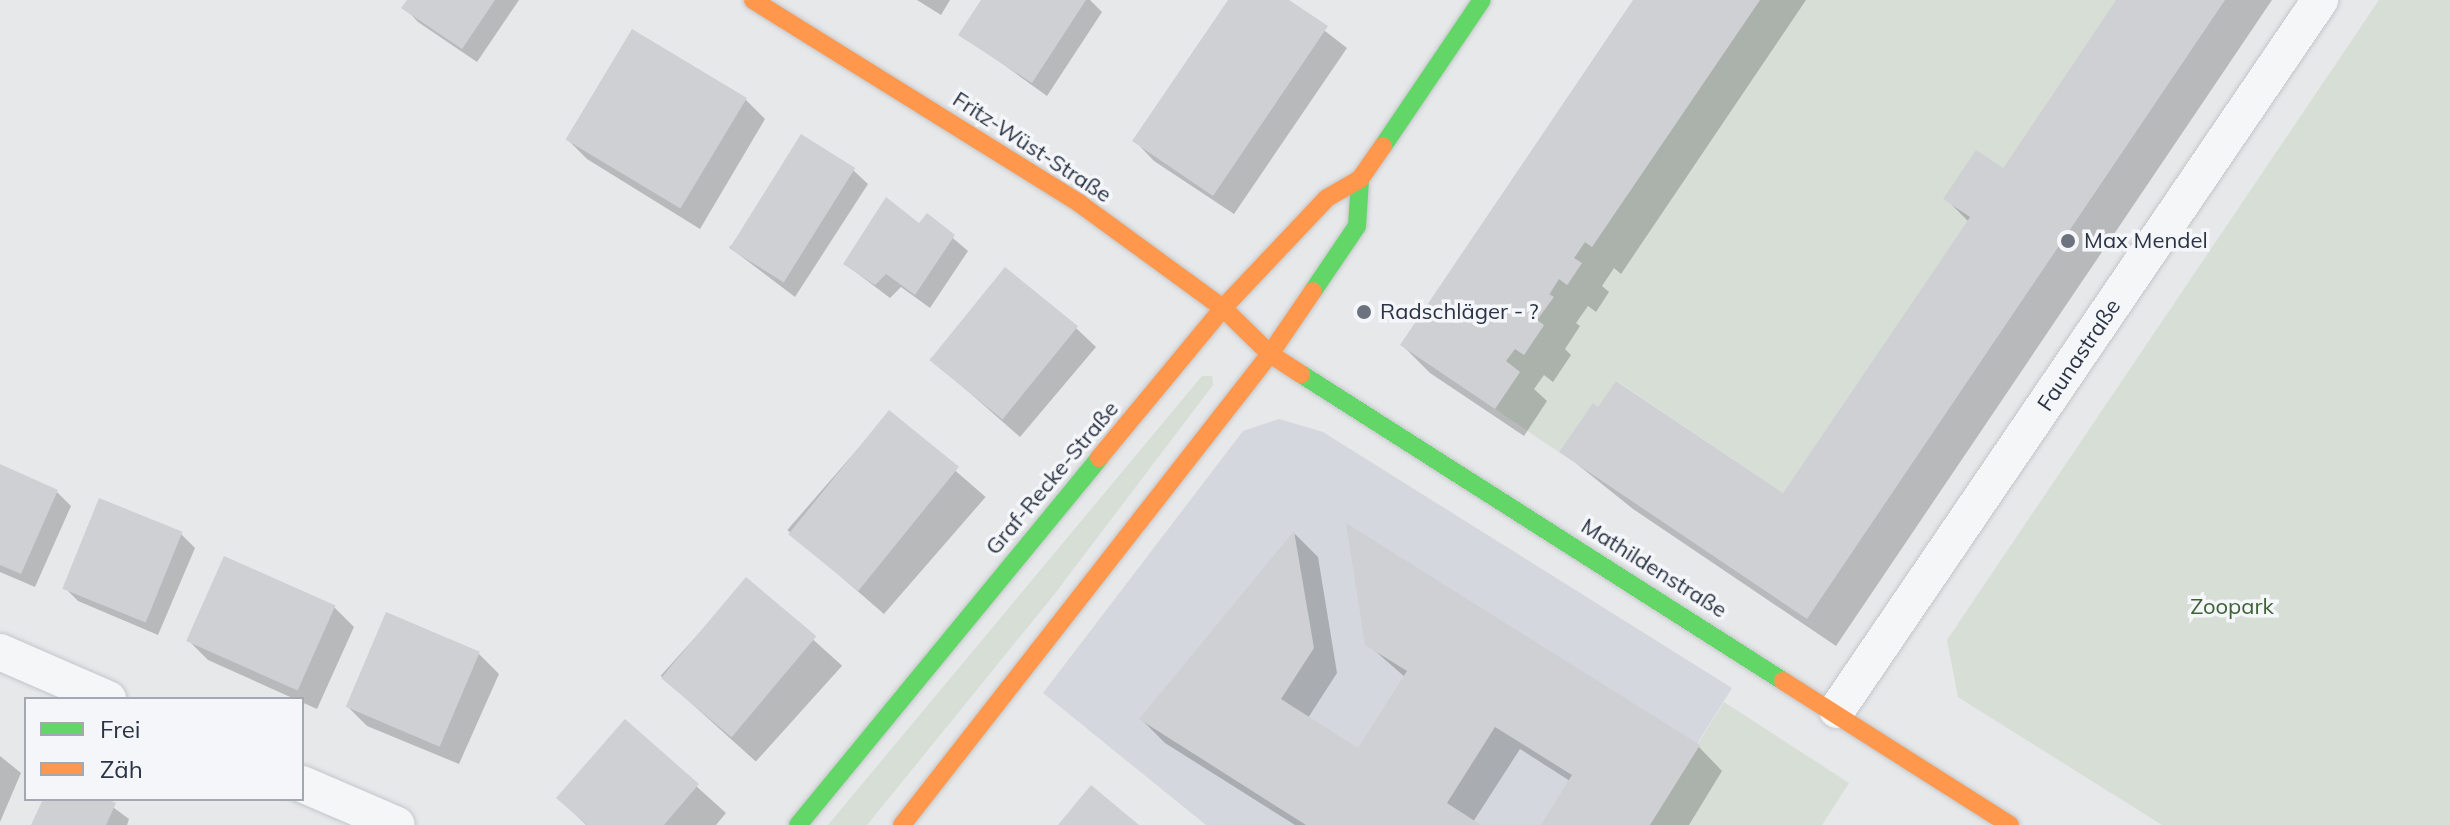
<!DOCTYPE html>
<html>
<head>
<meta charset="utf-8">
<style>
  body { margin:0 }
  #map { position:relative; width:2450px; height:825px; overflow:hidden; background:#e6e8ea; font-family:Mulish,sans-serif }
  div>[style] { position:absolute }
  .built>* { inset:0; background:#d4d7dd }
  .green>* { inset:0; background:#d6ded6 }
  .shadow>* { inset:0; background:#0003; transform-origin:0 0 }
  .building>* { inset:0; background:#ced0d3; transform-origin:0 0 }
  .roads { filter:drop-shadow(0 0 2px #c4c6c8) drop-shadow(0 0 2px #c4c6c8) }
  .street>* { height:36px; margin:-18px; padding:0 18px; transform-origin:18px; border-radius:18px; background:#f5f6f7 }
  .fast>* { height:18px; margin:-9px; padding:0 9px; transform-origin:9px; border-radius:9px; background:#63d668 }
  .slow>* { height:18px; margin:-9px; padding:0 9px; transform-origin:9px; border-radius:9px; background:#ff974d }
  .dots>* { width:22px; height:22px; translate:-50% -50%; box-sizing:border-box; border:4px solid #f4f6f9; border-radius:50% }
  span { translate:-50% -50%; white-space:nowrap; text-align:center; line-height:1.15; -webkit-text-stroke:7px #f4f6f9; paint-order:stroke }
  .street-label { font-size:22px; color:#2b3445 }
  .poi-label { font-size:22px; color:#2b3445 }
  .left { translate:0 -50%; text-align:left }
  .park-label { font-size:22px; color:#3f6138 }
  .legend { position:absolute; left:24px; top:697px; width:280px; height:104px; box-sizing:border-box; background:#f4f6f9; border:2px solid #a4a8b1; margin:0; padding:10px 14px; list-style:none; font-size:24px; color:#2b3445 }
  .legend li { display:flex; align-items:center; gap:16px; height:40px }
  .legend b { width:40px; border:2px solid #a4a8b1 }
</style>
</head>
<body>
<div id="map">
  <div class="built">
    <i style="clip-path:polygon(1279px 419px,1323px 432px,1732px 688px,1646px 825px,1206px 825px,1043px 693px,1243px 431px)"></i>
  </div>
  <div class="green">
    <i style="clip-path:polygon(1760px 0,2116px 0,2003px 168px,1943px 199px,1970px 217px,1783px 493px,1617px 381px,1598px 407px,1593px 403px,1559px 452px,1495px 409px,1520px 372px,1506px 361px,1515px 349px,1524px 355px,1544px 326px,1537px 320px,1559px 279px,1568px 285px,1582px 263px,1574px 258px,1585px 242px,1592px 247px)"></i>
    <i style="clip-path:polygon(2379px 0,2450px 0,2450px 825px,2162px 825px,1958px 697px,1947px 640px)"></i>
    <i style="clip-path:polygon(1202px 376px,1212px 376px,1213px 385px,1053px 596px,867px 825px,828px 825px)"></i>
    <i style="clip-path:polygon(1724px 702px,1849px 783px,1822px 825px,1647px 825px)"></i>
  </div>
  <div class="shadow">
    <i style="clip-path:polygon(409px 0,519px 0,477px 62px,418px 22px,404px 7px)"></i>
    <i style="clip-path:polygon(917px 0,950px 0,941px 15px)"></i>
    <i style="clip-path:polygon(983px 0,1090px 0,1102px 12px,1047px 96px,961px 34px)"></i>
    <i style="clip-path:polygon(1230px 0,1285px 0,1347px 48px,1234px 214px,1154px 161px,1135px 141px)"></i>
    <i style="clip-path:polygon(1636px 0,1806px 0,1621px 274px,1614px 268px,1602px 286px,1609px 292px,1596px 312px,1588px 306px,1576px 323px,1580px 326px,1565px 349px,1571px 355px,1553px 382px,1544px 375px,1534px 389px,1547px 401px,1524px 436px,1430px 373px,1402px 345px)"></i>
    <i style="clip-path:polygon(2118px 0,2272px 0,1836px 646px,1633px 509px,1562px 452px,1784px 495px,1969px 222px,1946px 199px,2003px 171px)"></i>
    <i style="clip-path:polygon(745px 99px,765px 119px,700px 229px,587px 159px,567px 139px)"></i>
    <i style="clip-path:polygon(853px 170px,868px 184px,795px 297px,729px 247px)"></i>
    <i style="clip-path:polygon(927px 216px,968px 251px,930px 308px,901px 287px,890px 298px,845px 264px,919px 226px)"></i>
    <i style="clip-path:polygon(1076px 328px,1096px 347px,1020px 437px,930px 358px)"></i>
    <i style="left:889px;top:413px;width:128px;height:155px;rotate:41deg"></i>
    <i style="clip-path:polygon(0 466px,57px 492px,71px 506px,35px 587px,0 572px)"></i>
    <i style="clip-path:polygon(181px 534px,195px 548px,158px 635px,78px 601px,64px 587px)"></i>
    <i style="clip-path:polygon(1295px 534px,1318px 557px,1337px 673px,1308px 718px,1359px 751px,1405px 677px,1367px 644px,1699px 747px,1722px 771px,1689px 825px,1543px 825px,1570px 781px,1520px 749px,1473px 822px,1478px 825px,1295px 825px,1165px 743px,1141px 719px)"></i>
    <i style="left:747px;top:580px;width:128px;height:129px;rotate:42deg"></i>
    <i style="clip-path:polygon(334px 607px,354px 627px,317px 709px,208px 660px,188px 640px)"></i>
    <i style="clip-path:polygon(387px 614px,479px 654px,499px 674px,459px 764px,367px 726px,347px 706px)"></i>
    <i style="clip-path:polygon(625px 722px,726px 813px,716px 825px,586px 825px,559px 798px)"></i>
    <i style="clip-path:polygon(0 756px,21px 773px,0 822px)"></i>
    <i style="clip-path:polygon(45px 799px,102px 799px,129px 819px,127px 825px,34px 825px)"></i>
  </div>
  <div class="building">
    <i style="clip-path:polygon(407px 0,495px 0,462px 49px,401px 8px)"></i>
    <i style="clip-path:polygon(981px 0,1086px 0,1032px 83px,958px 35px)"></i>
    <i style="clip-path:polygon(1228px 0,1289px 0,1328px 26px,1213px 196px,1132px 141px)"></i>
    <i style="clip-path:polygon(1633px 0,1760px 0,1592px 247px,1585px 242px,1574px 258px,1582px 263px,1567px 285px,1559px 279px,1549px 294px,1554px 297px,1537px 320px,1544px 325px,1524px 355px,1515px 349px,1506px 361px,1520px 372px,1495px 409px,1400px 345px)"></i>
    <i style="clip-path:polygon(2116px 0,2225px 0,1807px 619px,1559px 452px,1593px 403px,1598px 407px,1616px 381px,1783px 493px,1970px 217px,1943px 199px,1976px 150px,2003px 168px)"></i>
    <i style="left:632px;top:29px;width:134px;height:129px;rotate:31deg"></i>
    <i style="left:801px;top:134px;width:64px;height:135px;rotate:32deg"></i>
    <i style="clip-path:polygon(886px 197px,919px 223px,927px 213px,955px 235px,915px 295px,886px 274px,875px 285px,843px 264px)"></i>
    <i style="left:1005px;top:267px;width:94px;height:120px;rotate:39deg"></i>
    <i style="left:889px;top:410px;width:90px;height:160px;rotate:39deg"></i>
    <i style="clip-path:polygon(0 464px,58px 490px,21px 574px,0 565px)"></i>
    <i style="left:99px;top:498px;width:90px;height:98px;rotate:22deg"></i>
    <i style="clip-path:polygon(1346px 523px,1700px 745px,1650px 825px,1541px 825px,1572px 775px,1495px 727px,1447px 803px,1481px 825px,1306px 825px,1139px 719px,1294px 531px,1314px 648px,1281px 699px,1358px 748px,1407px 671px,1365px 645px)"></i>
    <i style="left:224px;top:556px;width:122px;height:93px;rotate:24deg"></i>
    <i style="left:746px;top:577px;width:92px;height:132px;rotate:40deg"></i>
    <i style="left:386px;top:612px;width:102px;height:103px;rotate:23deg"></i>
    <i style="clip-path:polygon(625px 719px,699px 784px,664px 825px,587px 825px,556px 798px)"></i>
    <i style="clip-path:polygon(1091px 785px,1139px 825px,1058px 825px)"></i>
    <i style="clip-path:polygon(43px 799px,107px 799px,116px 803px,106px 825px,31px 825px)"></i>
  </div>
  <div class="roads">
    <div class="street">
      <i style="left:0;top:652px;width:118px;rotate:23.5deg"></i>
      <i style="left:1837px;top:710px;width:859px;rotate:-55.77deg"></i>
      <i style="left:302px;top:784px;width:103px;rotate:23.3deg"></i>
    </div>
    <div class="fast">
      <i style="left:1383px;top:146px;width:176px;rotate:-55.9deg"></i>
      <i style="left:1313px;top:291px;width:78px;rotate:-55.9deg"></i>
      <i style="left:1357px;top:226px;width:47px;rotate:-86.3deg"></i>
      <i style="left:1301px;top:374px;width:571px;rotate:32.49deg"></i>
      <i style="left:798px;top:825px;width:475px;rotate:-50.6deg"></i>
    </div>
    <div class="slow">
      <i style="left:753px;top:0;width:384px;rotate:31.9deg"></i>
      <i style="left:1079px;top:203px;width:178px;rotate:36.1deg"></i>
      <i style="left:1223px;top:308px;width:66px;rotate:44.4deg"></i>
      <i style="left:1270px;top:354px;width:37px;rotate:33deg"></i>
      <i style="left:1099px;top:458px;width:195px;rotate:-50.4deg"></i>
      <i style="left:1223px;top:308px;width:151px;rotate:-46.6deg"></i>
      <i style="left:1327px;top:198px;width:38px;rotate:-30deg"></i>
      <i style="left:1360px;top:179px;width:40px;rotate:-55.1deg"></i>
      <i style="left:1783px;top:681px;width:269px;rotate:32.4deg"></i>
      <i style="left:902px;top:825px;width:598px;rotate:-52deg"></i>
      <i style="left:1270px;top:354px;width:76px;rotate:-55.7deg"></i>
    </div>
  </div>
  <div class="dots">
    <i style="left:2068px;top:241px;background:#6c737f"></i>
    <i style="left:1364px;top:312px;background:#6c737f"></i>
  </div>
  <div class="street-label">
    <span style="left:1032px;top:147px;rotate:33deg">Fritz-Wüst-Straße</span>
    <span style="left:2079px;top:355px;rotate:-56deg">Faunastraße</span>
    <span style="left:1052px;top:478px;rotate:-50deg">Graf-Recke-Straße</span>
    <span style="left:1654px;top:568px;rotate:32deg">Mathildenstraße</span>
  </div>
  <div class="poi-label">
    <span class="left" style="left:2084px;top:241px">Max Mendel</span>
    <span class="left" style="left:1380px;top:312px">Radschläger - ?</span>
  </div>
  <div class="park-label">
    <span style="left:2232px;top:607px">Zoopark</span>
  </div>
  <ul class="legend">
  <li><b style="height:10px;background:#63d668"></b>Frei</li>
  <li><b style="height:10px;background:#ff974d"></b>Zäh</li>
  </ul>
</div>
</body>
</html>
